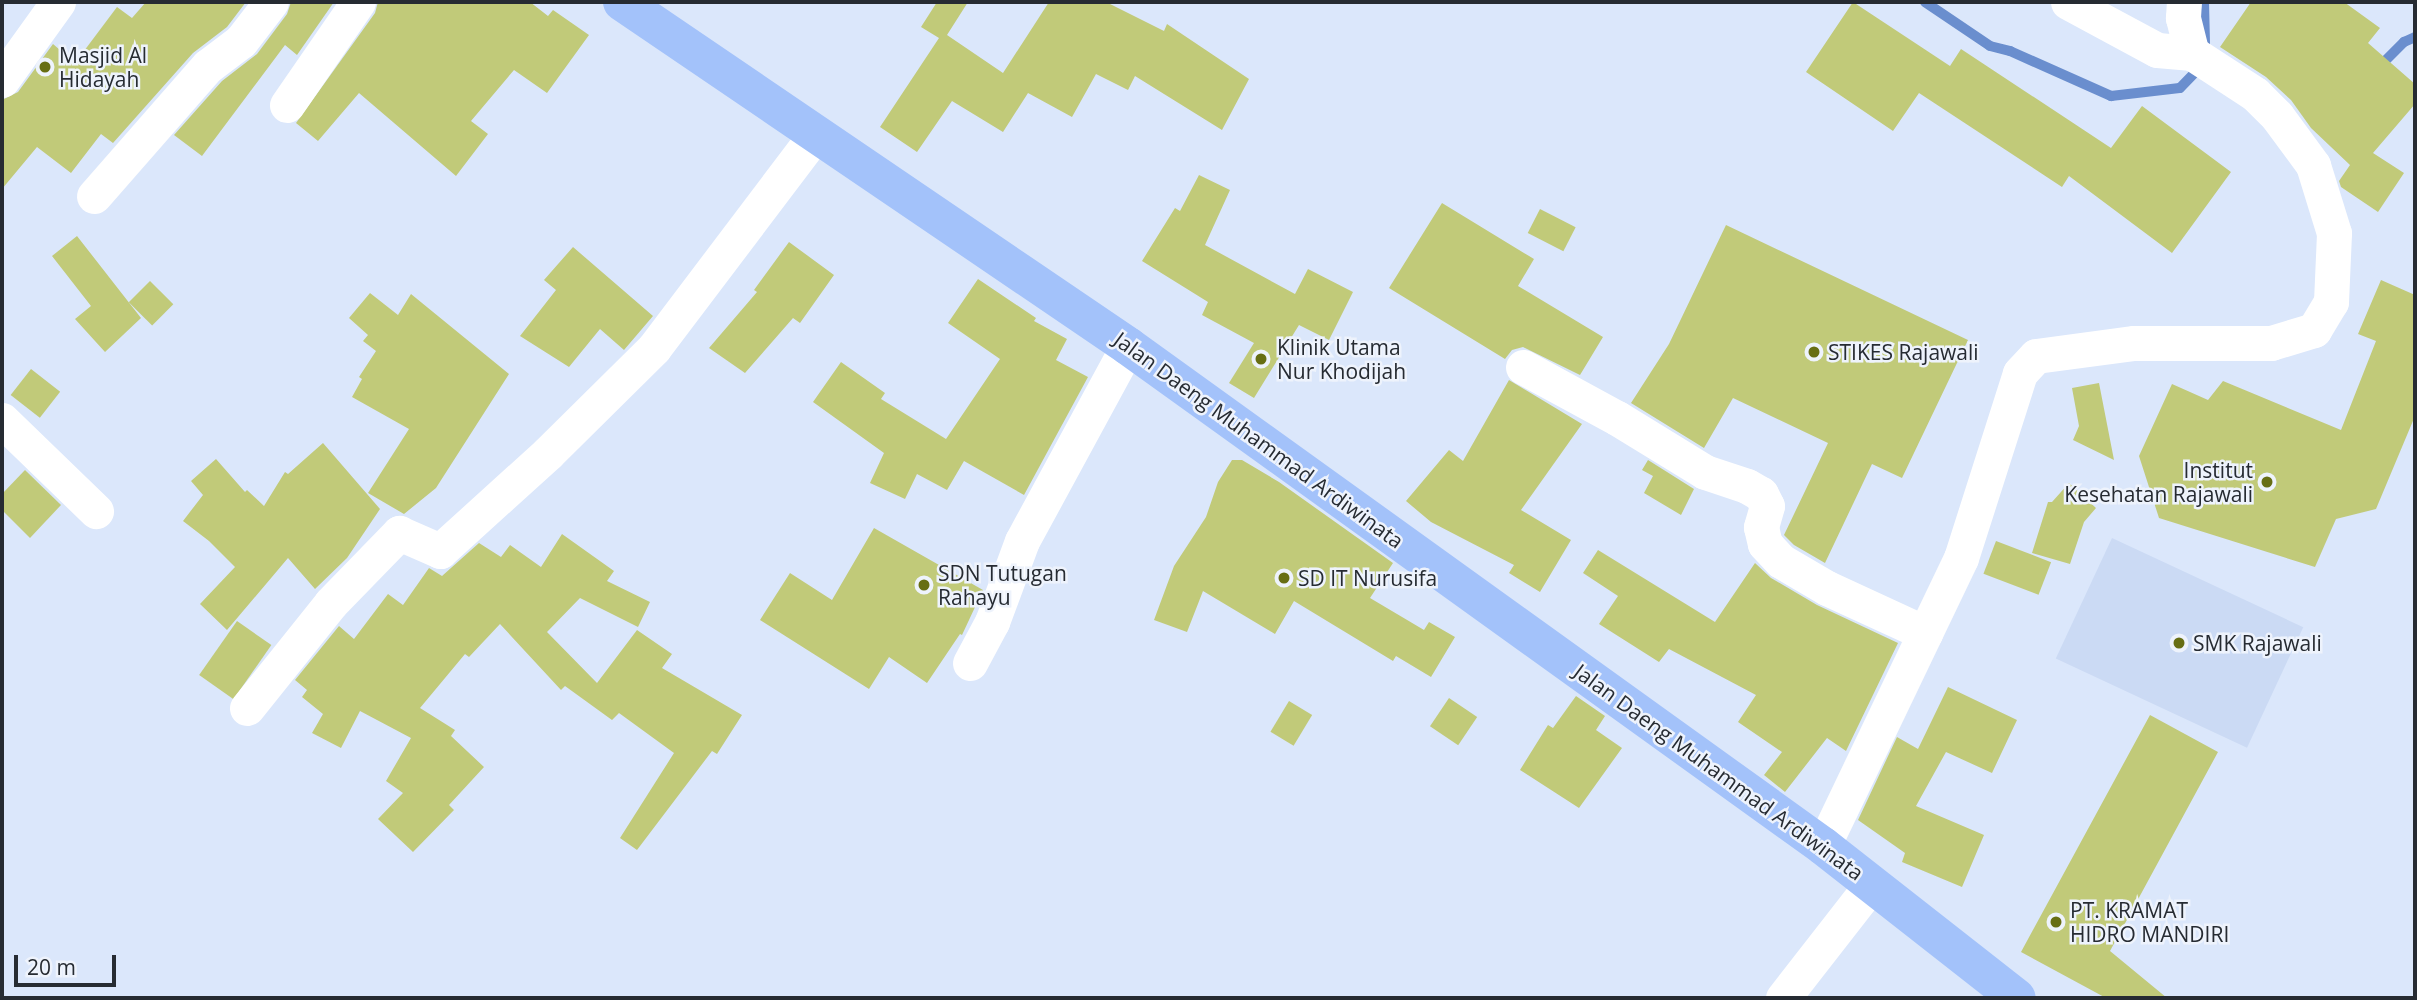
<!DOCTYPE html>
<html>
<head>
<meta charset="utf-8">
<style>
  body { margin:0 }
  #map { position:relative; width:2417px; height:1000px; overflow:hidden; background:#dbe7fb; font-family:"Open Sans",sans-serif }
  div>[style] { position:absolute }
  .built>* { inset:0; background:#cbdaf4; transform-origin:0 0 }
  .stream>* { height:10px; margin:-5px; padding:0 5px; transform-origin:5px; border-radius:5px; background:#6a8ece }
  .building>* { inset:0; background:#c1ca79; transform-origin:0 0 }
  .minor>* { height:35px; margin:-17.5px; padding:0 17.5px; transform-origin:17.5px; border-radius:17.5px; background:#fff }
  .major>* { height:38px; margin:-19px; padding:0 19px; transform-origin:19px; border-radius:19px; background:#a3c2fa }
  .dots>* { width:19px; height:19px; translate:-50% -50%; box-sizing:border-box; border:4px solid #eef3fc; border-radius:50% }
  span { translate:-50% -50%; white-space:nowrap; text-align:center; line-height:1.15; -webkit-text-stroke:5px #eef3fc; paint-order:stroke }
  .poi-label { font-size:21px; color:#262b32 }
  .left { translate:0 -50%; text-align:left }
  .right { translate:-100% -50%; text-align:right }
  .street-label { font-size:21px; color:#262b32 }
  .frame { position:absolute; inset:0; border:4px solid #262b32; pointer-events:none }
  .scale { position:absolute; left:14px; top:955px; width:102px; height:32px; box-sizing:border-box; border:4px solid #262b32; border-top:0; padding-left:9px; font-size:21px; line-height:24px; white-space:nowrap; color:#262b32; -webkit-text-stroke:5px #eef3fc; paint-order:stroke }
</style>
</head>
<body>
<div id="map">
  <div class="built">
    <i style="left:2112px;top:538px;width:211px;height:133px;rotate:25deg"></i>
  </div>
  <div class="stream">
    <i style="left:1925px;top:2px;width:78px;rotate:34.1deg"></i>
    <i style="left:1990px;top:46px;width:21px;rotate:14deg"></i>
    <i style="left:2010px;top:51px;width:111px;rotate:24deg"></i>
    <i style="left:2111px;top:96px;width:69px;rotate:-6.6deg"></i>
    <i style="left:2180px;top:88px;width:33px;rotate:-46deg"></i>
    <i style="left:2204px;top:2px;width:42px;rotate:88.6deg"></i>
    <i style="left:2378px;top:68px;width:37px;rotate:-45deg"></i>
    <i style="left:2404px;top:42px;width:12px;rotate:-24deg"></i>
  </div>
  <div class="building">
    <i style="clip-path:polygon(146px 2px,246px 2px,227px 27px,193px 53px,113px 143px,101px 134px,71px 173px,37px 147px,2px 189px,2px 100px,18px 92px,53px 44px,75px 63px,117px 7px,132px 18px)"></i>
    <i style="clip-path:polygon(291px 2px,334px 2px,297px 55px,285px 45px,202px 156px,174px 135px,222px 81px,257px 54px,287px 14px)"></i>
    <i style="clip-path:polygon(378px 2px,530px 2px,548px 16px,553px 10px,589px 35px,547px 93px,514px 70px,471px 121px,488px 134px,456px 176px,359px 93px,318px 141px,296px 123px,375px 13px)"></i>
    <i style="clip-path:polygon(937px 2px,968px 2px,947px 35px,1003px 73px,1049px 2px,1106px 2px,1164px 31px,1167px 24px,1249px 79px,1222px 130px,1135px 76px,1128px 90px,1096px 74px,1072px 117px,1028px 93px,1003px 132px,952px 101px,917px 152px,880px 127px,939px 38px,921px 27px)"></i>
    <i style="clip-path:polygon(1853px 2px,1950px 66px,1961px 49px,2111px 148px,2142px 106px,2231px 172px,2172px 253px,2069px 176px,2062px 187px,1919px 93px,1893px 131px,1806px 72px)"></i>
    <i style="clip-path:polygon(2251px 2px,2344px 2px,2380px 28px,2368px 43px,2415px 84px,2415px 104px,2373px 153px,2404px 173px,2378px 212px,2341px 187px,2339px 181px,2350px 165px,2311px 128px,2291px 100px,2266px 77px,2220px 47px)"></i>
    <i style="clip-path:polygon(1199px 175px,1230px 190px,1205px 245px,1295px 294px,1308px 269px,1353px 292px,1329px 340px,1299px 325px,1254px 398px,1229px 383px,1254px 343px,1202px 315px,1208px 302px,1142px 261px,1175px 208px,1180px 211px)"></i>
    <i style="clip-path:polygon(1442px 203px,1534px 259px,1518px 286px,1603px 337px,1580px 375px,1523px 347px,1512px 350px,1505px 359px,1389px 288px)"></i>
    <i style="left:1540px;top:209px;width:40px;height:27px;rotate:27deg"></i>
    <i style="clip-path:polygon(1726px 225px,1968px 340px,1902px 478px,1872px 464px,1825px 563px,1794px 545px,1784px 535px,1828px 443px,1733px 398px,1704px 448px,1631px 403px,1669px 344px)"></i>
    <i style="clip-path:polygon(77px 236px,141px 318px,105px 352px,75px 319px,91px 306px,52px 256px)"></i>
    <i style="clip-path:polygon(789px 242px,834px 275px,800px 323px,793px 318px,745px 373px,709px 348px,757px 292px,754px 290px)"></i>
    <i style="clip-path:polygon(573px 247px,653px 316px,624px 350px,600px 329px,569px 367px,520px 336px,556px 290px,544px 280px)"></i>
    <i style="clip-path:polygon(978px 279px,1036px 318px,1034px 321px,1067px 339px,1056px 360px,1088px 377px,1024px 495px,964px 461px,947px 490px,917px 474px,905px 499px,870px 483px,884px 453px,813px 402px,841px 362px,885px 393px,881px 399px,946px 439px,1000px 359px,948px 323px)"></i>
    <i style="clip-path:polygon(2381px 280px,2415px 295px,2415px 416px,2376px 509px,2336px 519px,2315px 567px,2159px 518px,2139px 456px,2172px 384px,2208px 400px,2223px 381px,2341px 430px,2376px 341px,2358px 334px)"></i>
    <i style="left:150px;top:281px;width:33px;height:30px;rotate:45deg"></i>
    <i style="clip-path:polygon(370px 293px,398px 315px,411px 294px,509px 374px,436px 488px,404px 514px,368px 493px,409px 429px,352px 397px,362px 379px,359px 377px,376px 351px,363px 341px,368px 335px,349px 318px)"></i>
    <i style="left:31px;top:369px;width:37px;height:33px;rotate:38deg"></i>
    <i style="clip-path:polygon(1509px 380px,1582px 424px,1521px 510px,1571px 540px,1540px 592px,1509px 573px,1514px 565px,1431px 522px,1406px 501px,1449px 450px,1463px 461px)"></i>
    <i style="clip-path:polygon(2099px 383px,2114px 460px,2073px 440px,2079px 426px,2072px 388px)"></i>
    <i style="clip-path:polygon(323px 443px,380px 509px,347px 558px,315px 589px,288px 558px,227px 630px,200px 604px,235px 567px,209px 541px,183px 521px,203px 495px,191px 481px,216px 459px,245px 492px,247px 490px,264px 506px,285px 472px,288px 474px)"></i>
    <i style="clip-path:polygon(1232px 460px,1242px 460px,1279px 482px,1393px 563px,1370px 598px,1424px 630px,1429px 622px,1455px 637px,1431px 677px,1396px 656px,1393px 661px,1294px 601px,1275px 634px,1203px 591px,1187px 632px,1154px 620px,1174px 566px,1206px 517px,1218px 482px)"></i>
    <i style="clip-path:polygon(1648px 460px,1694px 489px,1681px 515px,1644px 493px,1653px 476px,1642px 470px)"></i>
    <i style="clip-path:polygon(25px 470px,61px 505px,30px 538px,2px 510px,2px 494px)"></i>
    <i style="clip-path:polygon(2069px 483px,2096px 508px,2084px 522px,2070px 564px,2032px 553px,2048px 502px,2052px 502px)"></i>
    <i style="clip-path:polygon(874px 528px,983px 590px,962px 635px,960px 634px,927px 683px,889px 657px,869px 689px,760px 620px,790px 573px,832px 600px)"></i>
    <i style="clip-path:polygon(562px 534px,614px 571px,607px 581px,650px 602px,638px 627px,580px 598px,547px 632px,597px 683px,637px 630px,672px 654px,662px 668px,742px 715px,717px 754px,712px 751px,637px 850px,620px 838px,674px 753px,619px 713px,612px 720px,565px 686px,561px 690px,500px 624px,469px 657px,465px 654px,420px 708px,455px 730px,451px 736px,484px 767px,449px 805px,454px 810px,413px 852px,378px 819px,403px 793px,386px 781px,411px 738px,360px 711px,341px 748px,312px 733px,323px 714px,302px 697px,307px 690px,295px 680px,339px 626px,354px 639px,388px 594px,403px 605px,429px 568px,442px 576px,479px 543px,501px 557px,510px 545px,541px 567px)"></i>
    <i style="left:1996px;top:541px;width:59px;height:35px;rotate:21deg"></i>
    <i style="clip-path:polygon(1598px 550px,1715px 622px,1755px 563px,1771px 578px,1817px 605px,1898px 643px,1846px 751px,1827px 738px,1785px 792px,1764px 775px,1782px 752px,1738px 722px,1756px 695px,1669px 649px,1659px 662px,1599px 624px,1618px 596px,1583px 573px)"></i>
    <i style="left:237px;top:621px;width:42px;height:66px;rotate:35deg"></i>
    <i style="clip-path:polygon(1948px 687px,2017px 720px,1992px 773px,1946px 752px,1916px 806px,1984px 835px,1962px 887px,1902px 862px,1905px 853px,1858px 820px,1897px 737px,1918px 749px)"></i>
    <i style="clip-path:polygon(1576px 696px,1605px 716px,1596px 730px,1622px 748px,1579px 808px,1520px 770px,1548px 725px,1553px 728px)"></i>
    <i style="left:1449px;top:698px;width:34px;height:34px;rotate:34deg"></i>
    <i style="left:1289px;top:701px;width:27px;height:36px;rotate:31deg"></i>
    <i style="clip-path:polygon(2150px 715px,2218px 752px,2110px 951px,2167px 998px,2106px 998px,2021px 952px)"></i>
  </div>
  <div class="minor">
    <i style="left:2184px;top:2px;width:16px;rotate:94deg"></i>
    <i style="left:2183px;top:18px;width:36px;rotate:76deg"></i>
    <i style="left:2px;top:80px;width:96px;rotate:-54.3deg"></i>
    <i style="left:287px;top:105px;width:125px;rotate:-55.4deg"></i>
    <i style="left:94px;top:196px;width:173px;rotate:-48.8deg"></i>
    <i style="left:208px;top:66px;width:41px;rotate:-37.1deg"></i>
    <i style="left:241px;top:41px;width:49px;rotate:-52.4deg"></i>
    <i style="left:1523px;top:367px;width:107px;rotate:28.5deg"></i>
    <i style="left:1617px;top:418px;width:103px;rotate:31.5deg"></i>
    <i style="left:1705px;top:472px;width:44px;rotate:18.4deg"></i>
    <i style="left:1747px;top:486px;width:16px;rotate:30deg"></i>
    <i style="left:1761px;top:494px;width:13px;rotate:63deg"></i>
    <i style="left:1767px;top:506px;width:22px;rotate:106deg"></i>
    <i style="left:1761px;top:527px;width:17px;rotate:77deg"></i>
    <i style="left:1765px;top:544px;width:23px;rotate:47deg"></i>
    <i style="left:1781px;top:561px;width:53px;rotate:30.4deg"></i>
    <i style="left:1827px;top:588px;width:108px;rotate:24.7deg"></i>
    <i style="left:2px;top:420px;width:131px;rotate:44.1deg"></i>
    <i style="left:970px;top:663px;width:47px;rotate:-61.8deg"></i>
    <i style="left:992px;top:622px;width:86px;rotate:-69.7deg"></i>
    <i style="left:1022px;top:541px;width:222px;rotate:-61.5deg"></i>
    <i style="left:247px;top:708px;width:134px;rotate:-51.3deg"></i>
    <i style="left:331px;top:603px;width:98px;rotate:-45.8deg"></i>
    <i style="left:399px;top:533px;width:45px;rotate:23.7deg"></i>
    <i style="left:440px;top:551px;width:146px;rotate:-42.2deg"></i>
    <i style="left:548px;top:453px;width:149px;rotate:-44.7deg"></i>
    <i style="left:654px;top:348px;width:268px;rotate:-52.9deg"></i>
    <i style="left:1823px;top:846px;width:319px;rotate:-64.4deg"></i>
    <i style="left:1961px;top:558px;width:194px;rotate:-72.3deg"></i>
    <i style="left:2020px;top:373px;width:23px;rotate:-47deg"></i>
    <i style="left:2036px;top:356px;width:99px;rotate:-7.6deg"></i>
    <i style="left:2134px;top:343px;width:137px"></i>
    <i style="left:2271px;top:343px;width:45px;rotate:-16.8deg"></i>
    <i style="left:2314px;top:330px;width:33px;rotate:-59deg"></i>
    <i style="left:2331px;top:302px;width:69px;rotate:-87.5deg"></i>
    <i style="left:2334px;top:233px;width:71px;rotate:-107.2deg"></i>
    <i style="left:2313px;top:165px;width:61px;rotate:-126.3deg"></i>
    <i style="left:2277px;top:116px;width:31px;rotate:-135deg"></i>
    <i style="left:2255px;top:94px;width:75px;rotate:-146.9deg"></i>
    <i style="left:2192px;top:53px;width:35px;rotate:-175deg"></i>
    <i style="left:2157px;top:50px;width:101px;rotate:-151.7deg"></i>
    <i style="left:1783px;top:998px;width:143px;rotate:-52.1deg"></i>
  </div>
  <div class="major">
    <i style="left:622px;top:2px;width:612px;rotate:34.21deg"></i>
    <i style="left:1128px;top:346px;width:856px;rotate:35.73deg"></i>
    <i style="left:1823px;top:846px;width:246px;rotate:38.1deg"></i>
  </div>
  <div class="dots">
    <i style="left:45px;top:67px;background:#676e14"></i>
    <i style="left:1814px;top:352px;background:#676e14"></i>
    <i style="left:1261px;top:359px;background:#676e14"></i>
    <i style="left:2267px;top:482px;background:#676e14"></i>
    <i style="left:1284px;top:578px;background:#676e14"></i>
    <i style="left:924px;top:585px;background:#676e14"></i>
    <i style="left:2179px;top:643px;background:#676e14"></i>
    <i style="left:2056px;top:922px;background:#676e14"></i>
  </div>
  <div class="poi-label">
    <span class="left" style="left:59px;top:67px">Masjid Al<br>Hidayah</span>
    <span class="left" style="left:1277px;top:359px">Klinik Utama<br>Nur Khodijah</span>
    <span class="left" style="left:1828px;top:352px">STIKES Rajawali</span>
    <span class="right" style="left:2253px;top:482px">Institut<br>Kesehatan Rajawali</span>
    <span class="left" style="left:938px;top:585px">SDN Tutugan<br>Rahayu</span>
    <span class="left" style="left:1298px;top:578px">SD IT Nurusifa</span>
    <span class="left" style="left:2193px;top:643px">SMK Rajawali</span>
    <span class="left" style="left:2070px;top:922px">PT. KRAMAT<br>HIDRO MANDIRI</span>
  </div>
  <div class="street-label">
    <span style="left:1259px;top:440px;rotate:36deg">Jalan Daeng Muhammad Ardiwinata</span>
    <span style="left:1719px;top:772px;rotate:36deg">Jalan Daeng Muhammad Ardiwinata</span>
  </div>
  <div class="frame"></div>
  <div class="scale">20 m</div>
</div>
</body>
</html>
